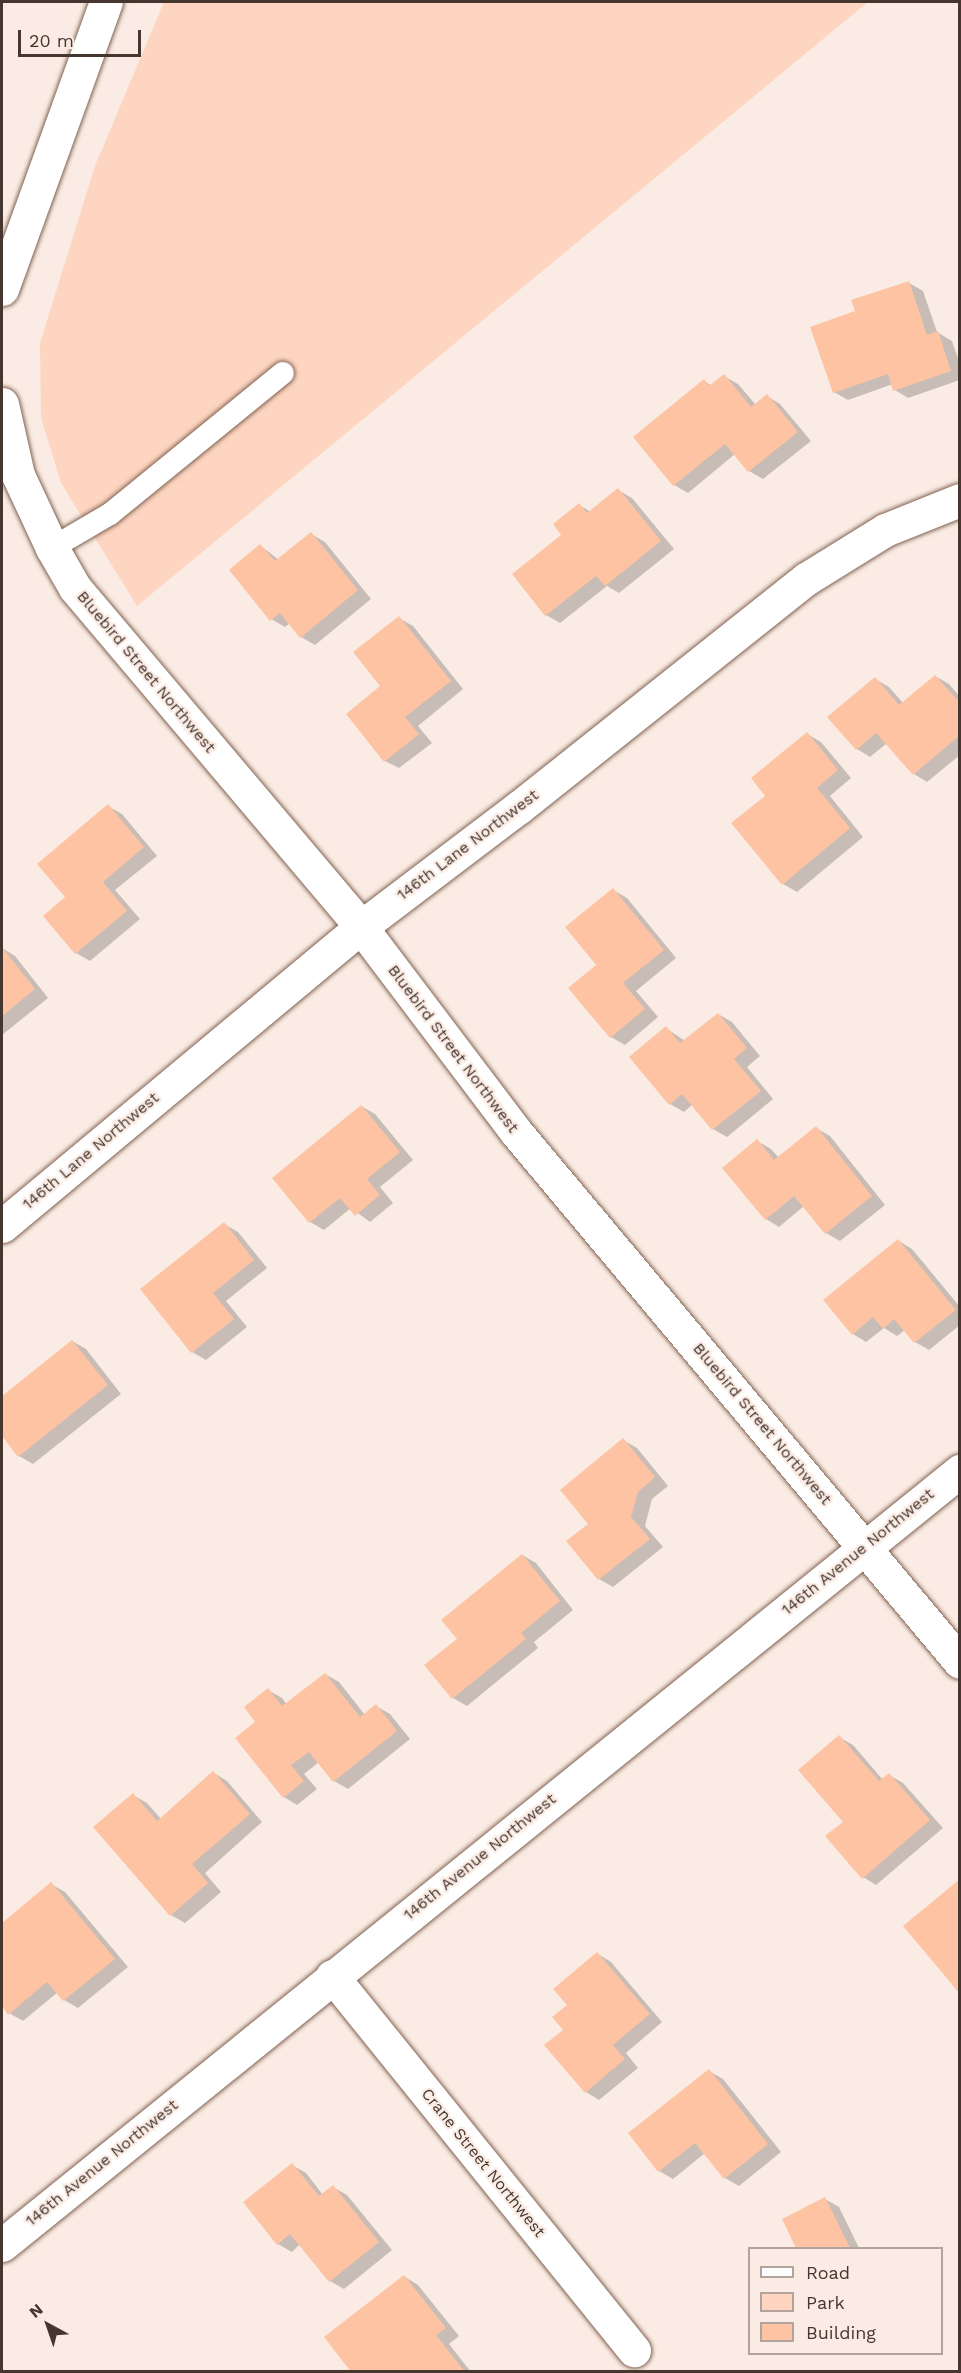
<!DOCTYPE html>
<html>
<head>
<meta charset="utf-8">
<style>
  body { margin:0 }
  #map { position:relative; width:961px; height:2373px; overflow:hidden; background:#faece4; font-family:"Work Sans",sans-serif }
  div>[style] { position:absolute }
  .green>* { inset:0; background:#fdd5c0 }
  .shadow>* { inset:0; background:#0003 }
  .building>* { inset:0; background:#fec3a3 }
  .roads { filter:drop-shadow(0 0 2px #816252) drop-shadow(0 0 2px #816252) }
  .lane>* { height:22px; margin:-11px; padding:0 11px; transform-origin:11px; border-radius:11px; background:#fff }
  .street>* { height:33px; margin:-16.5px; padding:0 16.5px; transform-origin:16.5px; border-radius:16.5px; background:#fff }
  span { translate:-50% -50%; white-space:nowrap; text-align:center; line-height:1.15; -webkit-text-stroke:4.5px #faece4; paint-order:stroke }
  .street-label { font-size:16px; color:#45372f }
  .frame { position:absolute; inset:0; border:3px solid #45372f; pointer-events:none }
  .legend { position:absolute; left:748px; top:2247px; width:195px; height:108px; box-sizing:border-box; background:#faece4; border:2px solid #b2a49c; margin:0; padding:8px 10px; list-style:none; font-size:18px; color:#45372f }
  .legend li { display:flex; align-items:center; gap:12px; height:30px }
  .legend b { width:30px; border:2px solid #b2a49c }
  .north { position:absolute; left:18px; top:2295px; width:60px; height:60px; -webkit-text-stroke:4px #faece4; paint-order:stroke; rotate:320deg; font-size:16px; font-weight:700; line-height:24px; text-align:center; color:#45372f }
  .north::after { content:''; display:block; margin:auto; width:21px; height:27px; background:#45372f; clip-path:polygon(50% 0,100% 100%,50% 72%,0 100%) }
  .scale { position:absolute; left:18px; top:30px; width:123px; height:27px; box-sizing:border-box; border:3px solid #45372f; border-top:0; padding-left:8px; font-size:18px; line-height:21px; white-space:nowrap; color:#45372f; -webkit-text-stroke:4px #faece4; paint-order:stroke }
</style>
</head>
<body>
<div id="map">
  <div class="green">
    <i style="clip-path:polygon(164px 2px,868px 2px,137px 606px,61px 483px,41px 418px,40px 343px,95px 166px)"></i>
  </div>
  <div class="shadow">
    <i style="clip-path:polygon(909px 283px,923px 291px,937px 332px,952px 341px,960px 364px,960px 380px,908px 398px,895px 390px,893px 384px,848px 400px,834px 392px,857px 312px)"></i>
    <i style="clip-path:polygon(724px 376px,738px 384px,756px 405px,767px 396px,780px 404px,811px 441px,763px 479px,749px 471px,735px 454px,688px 493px,674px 485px,704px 381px,712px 386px)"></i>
    <i style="clip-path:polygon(618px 490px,632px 498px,674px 549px,619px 593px,607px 586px,560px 623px,546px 615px,514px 575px,563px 535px,579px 505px,591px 512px)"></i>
    <i style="clip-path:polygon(311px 534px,325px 542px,371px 599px,315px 645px,301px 637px,290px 623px,285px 627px,271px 619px,261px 546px,279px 560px)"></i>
    <i style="clip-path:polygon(399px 618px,413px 626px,463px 689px,418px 726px,432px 743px,399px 768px,385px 761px,382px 687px)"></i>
    <i style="clip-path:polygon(935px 676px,949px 684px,960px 697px,960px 755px,927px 782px,914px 774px,887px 743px,870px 757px,857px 749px,875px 679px,889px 687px,904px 704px)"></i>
    <i style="clip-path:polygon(807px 734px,821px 742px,851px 778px,830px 796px,863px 837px,797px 892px,783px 884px,767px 796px)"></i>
    <i style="clip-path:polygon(108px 806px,122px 814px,157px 856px,115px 890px,140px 919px,90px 961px,76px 953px,67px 898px)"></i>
    <i style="clip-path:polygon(613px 890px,627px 898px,676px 958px,636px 991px,658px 1017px,625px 1045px,611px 1037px,598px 965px)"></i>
    <i style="clip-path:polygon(2px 948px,15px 956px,48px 998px,2px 1035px)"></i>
    <i style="clip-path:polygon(718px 1014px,732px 1022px,760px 1056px,747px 1067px,773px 1099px,727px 1137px,713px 1129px,693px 1104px,684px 1112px,670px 1104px,666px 1028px,685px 1041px)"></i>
    <i style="clip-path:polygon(361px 1106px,375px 1114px,413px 1160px,380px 1187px,393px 1203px,370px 1222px,351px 1208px,324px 1230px,310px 1222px)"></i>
    <i style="clip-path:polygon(816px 1128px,830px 1136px,885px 1205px,840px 1241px,826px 1233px,804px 1206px,779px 1227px,766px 1219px,757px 1141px,771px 1149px,779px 1158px)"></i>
    <i style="clip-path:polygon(224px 1224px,238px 1232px,267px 1268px,226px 1301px,247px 1327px,206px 1360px,192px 1352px)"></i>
    <i style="clip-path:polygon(899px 1241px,912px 1249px,960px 1307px,960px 1325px,929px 1350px,915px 1342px,905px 1330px,897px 1336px,884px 1328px,866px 1342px,853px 1334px)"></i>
    <i style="clip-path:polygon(72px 1341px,86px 1349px,121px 1394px,33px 1464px,19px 1456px,2px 1434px,2px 1398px)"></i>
    <i style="clip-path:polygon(623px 1440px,637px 1448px,668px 1486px,652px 1499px,645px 1526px,663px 1547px,613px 1587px,599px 1579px,590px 1524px)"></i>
    <i style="clip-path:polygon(522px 1555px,536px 1563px,573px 1610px,534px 1642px,538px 1648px,467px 1706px,453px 1698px,459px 1640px)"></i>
    <i style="clip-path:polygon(325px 1674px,339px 1682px,365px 1715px,376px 1706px,390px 1714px,410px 1739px,348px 1789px,334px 1781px,319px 1762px,304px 1774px,317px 1789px,297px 1805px,284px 1797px,258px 1722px,268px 1690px,282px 1698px,287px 1705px)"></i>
    <i style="clip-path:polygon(839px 1737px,853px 1745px,883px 1780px,889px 1775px,903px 1783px,943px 1828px,876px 1885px,863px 1877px,845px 1822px)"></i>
    <i style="clip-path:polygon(214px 1773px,227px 1781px,262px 1822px,205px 1873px,221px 1892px,185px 1923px,171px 1915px,133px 1795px,147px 1803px,161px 1819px)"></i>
    <i style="clip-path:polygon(51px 1884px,65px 1892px,128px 1967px,78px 2008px,64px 2000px,58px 1992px,23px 2021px,9px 2013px,2px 2004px,2px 1925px)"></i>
    <i style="clip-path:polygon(598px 1954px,611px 1962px,662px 2022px,626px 2053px,638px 2068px,599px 2100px,586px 2092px,569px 2005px)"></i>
    <i style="clip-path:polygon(709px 2071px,723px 2079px,781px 2152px,739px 2186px,725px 2178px,705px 2153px,673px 2179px,659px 2171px)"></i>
    <i style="clip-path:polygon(292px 2165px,306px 2173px,323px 2195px,333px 2187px,347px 2195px,392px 2250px,344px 2289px,330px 2281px,300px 2244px,292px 2252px,278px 2244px)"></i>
    <i style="clip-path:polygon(825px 2199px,839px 2207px,859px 2248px,798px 2248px,784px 2219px)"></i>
    <i style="clip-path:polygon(405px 2277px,418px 2285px,459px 2336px,449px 2344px,471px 2372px,353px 2372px)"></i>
  </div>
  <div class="building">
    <i style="clip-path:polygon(909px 281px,927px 335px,938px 331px,951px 371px,893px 391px,888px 374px,833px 393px,810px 327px,855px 311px,851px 300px)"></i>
    <i style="clip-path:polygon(724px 374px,751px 407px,767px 394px,798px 432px,748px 472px,725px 444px,673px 486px,633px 437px,704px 379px,709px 386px)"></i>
    <i style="clip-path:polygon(618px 488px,661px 541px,605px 586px,596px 576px,545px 616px,512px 574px,561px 535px,553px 524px,579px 503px,587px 513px)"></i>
    <i style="clip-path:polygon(311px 532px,358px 590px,300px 638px,280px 613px,270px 621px,229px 570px,260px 544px,275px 561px)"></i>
    <i style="clip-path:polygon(399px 616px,451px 681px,405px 717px,419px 734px,384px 762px,346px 714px,380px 686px,353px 652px)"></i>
    <i style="clip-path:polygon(935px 675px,960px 703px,960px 735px,913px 775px,876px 733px,856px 750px,827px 717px,875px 677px,899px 705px)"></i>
    <i style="clip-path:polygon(807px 732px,838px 770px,817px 788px,850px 828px,782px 885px,731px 823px,765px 796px,751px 778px)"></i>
    <i style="clip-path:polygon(108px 804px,144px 847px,103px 882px,127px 911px,75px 954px,43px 916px,65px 897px,37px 864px)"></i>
    <i style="clip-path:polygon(613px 888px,664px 950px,623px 983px,645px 1009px,610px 1038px,568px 988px,596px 965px,565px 927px)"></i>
    <i style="clip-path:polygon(2px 947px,35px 989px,2px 1016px)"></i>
    <i style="clip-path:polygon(718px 1013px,747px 1048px,734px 1059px,761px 1091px,712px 1130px,682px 1094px,669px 1105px,629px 1057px,666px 1026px,680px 1043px)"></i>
    <i style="clip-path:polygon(361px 1105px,400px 1152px,367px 1179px,380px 1195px,355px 1216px,340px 1198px,309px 1223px,272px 1178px)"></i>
    <i style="clip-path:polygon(816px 1126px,872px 1196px,825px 1234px,794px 1196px,765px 1220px,722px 1168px,757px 1139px,774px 1160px)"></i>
    <i style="clip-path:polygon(224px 1222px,254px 1260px,213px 1293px,234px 1319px,191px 1353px,140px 1289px)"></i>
    <i style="clip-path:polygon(898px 1239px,956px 1310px,914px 1343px,894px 1319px,883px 1329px,873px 1317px,852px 1335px,823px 1300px)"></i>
    <i style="clip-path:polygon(72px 1340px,108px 1385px,18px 1457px,2px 1436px,2px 1396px)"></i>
    <i style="clip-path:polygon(623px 1438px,655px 1477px,638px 1492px,631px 1517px,650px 1539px,598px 1580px,566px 1541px,588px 1524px,560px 1490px)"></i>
    <i style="clip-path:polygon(522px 1554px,560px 1601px,521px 1633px,526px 1639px,452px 1699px,424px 1665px,457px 1639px,441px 1620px)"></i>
    <i style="clip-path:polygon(325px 1673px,360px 1717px,376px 1704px,397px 1731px,333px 1782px,309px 1752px,291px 1765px,304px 1781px,283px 1798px,235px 1738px,255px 1722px,244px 1707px,268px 1688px,282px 1706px)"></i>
    <i style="clip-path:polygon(839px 1735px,879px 1781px,889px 1773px,930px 1820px,862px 1879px,825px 1836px,843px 1822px,798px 1770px)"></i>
    <i style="clip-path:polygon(213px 1771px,250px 1814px,192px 1864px,208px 1883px,170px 1916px,93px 1827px,133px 1793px,157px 1821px)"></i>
    <i style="clip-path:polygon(960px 1879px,960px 1994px,903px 1926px)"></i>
    <i style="clip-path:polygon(51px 1882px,115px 1959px,63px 2001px,47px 1982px,8px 2015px,2px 2006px,2px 1923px)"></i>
    <i style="clip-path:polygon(597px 1952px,650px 2014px,613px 2045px,625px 2059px,585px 2093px,544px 2045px,563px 2030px,552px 2017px,567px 2005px,553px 1989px)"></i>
    <i style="clip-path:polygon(709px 2069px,768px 2144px,724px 2179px,695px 2143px,658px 2172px,628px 2133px)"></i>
    <i style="clip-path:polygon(292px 2163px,319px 2196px,333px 2185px,379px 2242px,329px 2282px,290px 2234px,277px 2245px,243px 2202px)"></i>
    <i style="clip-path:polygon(825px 2197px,850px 2248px,796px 2248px,782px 2219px)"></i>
    <i style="clip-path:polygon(404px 2275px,446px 2328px,436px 2335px,465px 2372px,351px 2372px,324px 2337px)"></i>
  </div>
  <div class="roads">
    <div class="lane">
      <i style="left:52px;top:548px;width:67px;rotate:-30.4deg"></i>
      <i style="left:110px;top:514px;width:223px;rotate:-39.2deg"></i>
    </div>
    <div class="street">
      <i style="left:2px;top:289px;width:305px;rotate:-70.1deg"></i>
      <i style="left:2px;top:404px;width:73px;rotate:77.3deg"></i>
      <i style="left:18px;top:475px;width:81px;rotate:65deg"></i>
      <i style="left:52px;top:548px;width:46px;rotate:60.1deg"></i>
      <i style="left:75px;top:588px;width:444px;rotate:49.8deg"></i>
      <i style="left:361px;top:927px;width:257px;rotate:52.9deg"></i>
      <i style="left:516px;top:1132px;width:691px;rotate:50.05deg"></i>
      <i style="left:2px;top:1226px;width:467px;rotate:-39.8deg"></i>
      <i style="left:361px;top:927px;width:197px;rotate:-37.2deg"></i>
      <i style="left:518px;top:808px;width:368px;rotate:-38.5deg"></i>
      <i style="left:806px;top:579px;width:93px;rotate:-31.8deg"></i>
      <i style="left:885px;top:530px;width:81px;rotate:-21.8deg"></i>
      <i style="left:332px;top:1976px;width:481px;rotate:51.1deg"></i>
      <i style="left:2px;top:2245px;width:1232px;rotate:-38.94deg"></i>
    </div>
  </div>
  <div class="street-label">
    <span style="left:146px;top:672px;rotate:50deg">Bluebird Street Northwest</span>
    <span style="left:468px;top:845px;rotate:-37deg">146th Lane Northwest</span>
    <span style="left:453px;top:1049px;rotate:53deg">Bluebird Street Northwest</span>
    <span style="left:91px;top:1151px;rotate:-40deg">146th Lane Northwest</span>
    <span style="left:762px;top:1424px;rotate:50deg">Bluebird Street Northwest</span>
    <span style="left:858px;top:1552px;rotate:-39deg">146th Avenue Northwest</span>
    <span style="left:480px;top:1857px;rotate:-39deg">146th Avenue Northwest</span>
    <span style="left:102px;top:2163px;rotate:-39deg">146th Avenue Northwest</span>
    <span style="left:483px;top:2163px;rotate:51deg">Crane Street Northwest</span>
  </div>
  <div class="frame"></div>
  <ul class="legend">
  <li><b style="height:8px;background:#fff"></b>Road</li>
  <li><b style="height:16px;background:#fdd5c0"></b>Park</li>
  <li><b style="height:16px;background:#fec3a3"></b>Building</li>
  </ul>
  <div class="north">N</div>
  <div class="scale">20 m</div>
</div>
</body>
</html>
